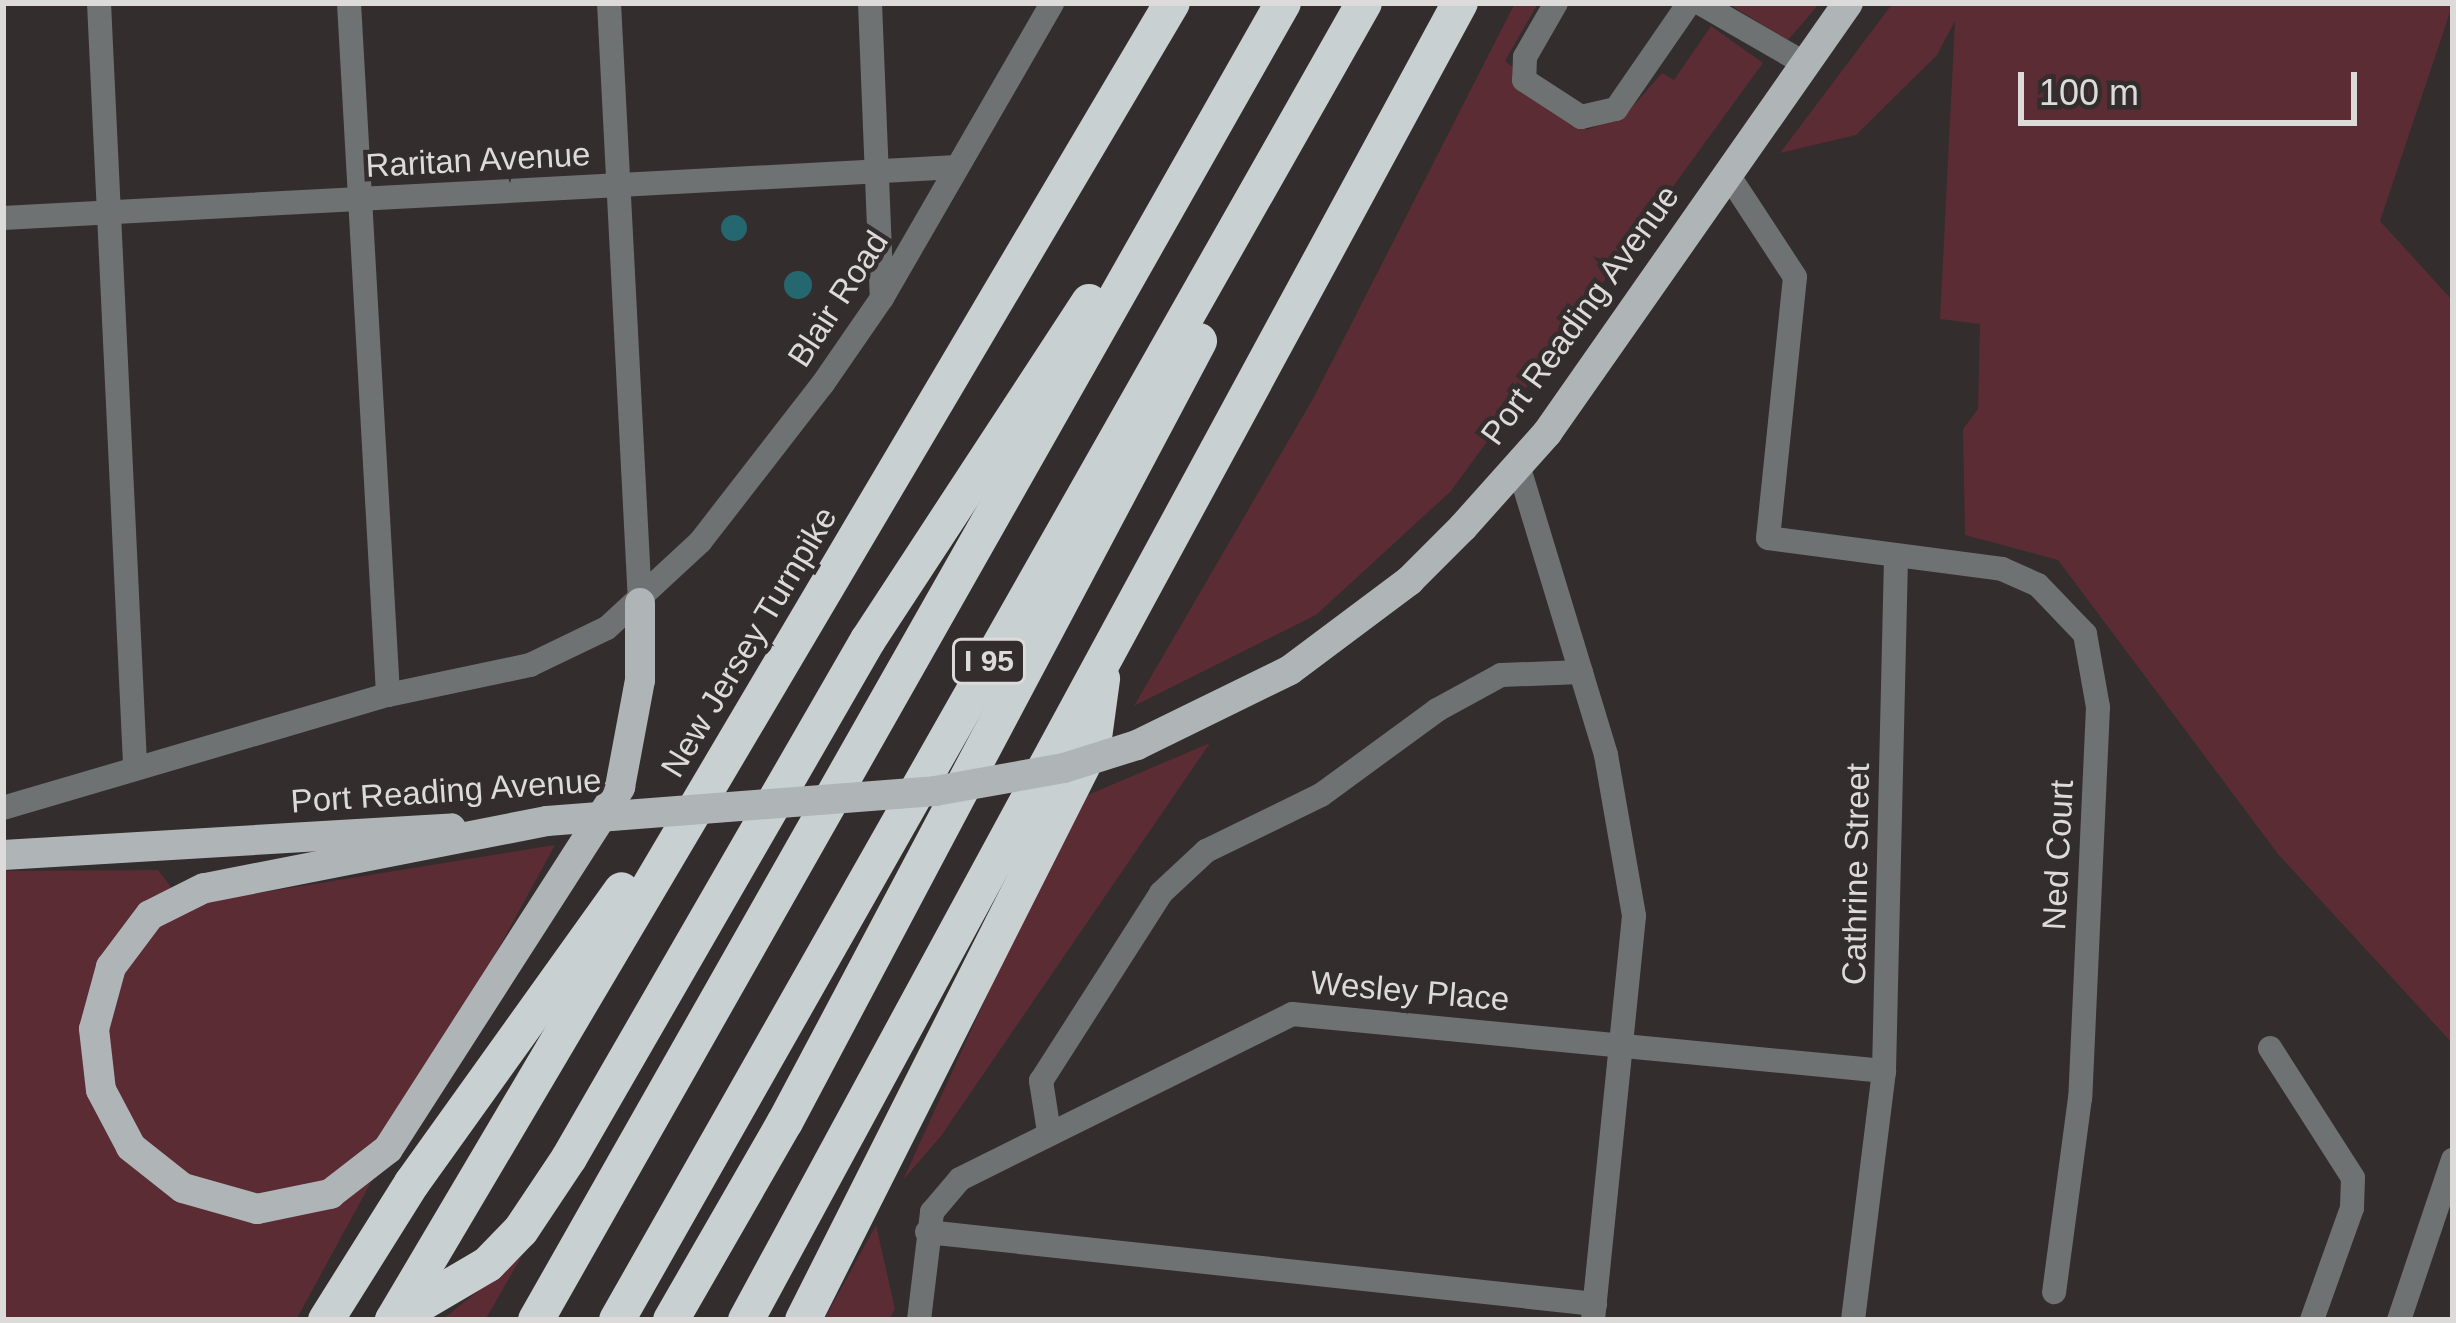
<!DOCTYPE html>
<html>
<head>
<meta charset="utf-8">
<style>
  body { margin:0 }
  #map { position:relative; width:2456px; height:1323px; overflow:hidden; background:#332d2e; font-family:Arial,sans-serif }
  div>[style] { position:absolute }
  .green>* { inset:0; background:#5b2c34 }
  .water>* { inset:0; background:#24676f }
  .round { border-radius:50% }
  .minor>* { height:24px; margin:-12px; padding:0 12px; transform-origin:12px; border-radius:12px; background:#6f7273 }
  .major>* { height:30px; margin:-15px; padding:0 15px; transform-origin:15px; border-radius:15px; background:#afb5b6 }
  .highway>* { height:36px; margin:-18px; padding:0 18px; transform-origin:18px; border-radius:18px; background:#c8d0d1 }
  .major-bridge>* { height:30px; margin:-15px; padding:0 15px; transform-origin:15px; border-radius:15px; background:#afb5b6 }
  .highway-bridge>* { height:36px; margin:-18px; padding:0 18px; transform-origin:18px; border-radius:18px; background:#c8d0d1 }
  span { translate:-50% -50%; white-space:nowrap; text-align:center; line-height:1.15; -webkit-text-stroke:9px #332d2e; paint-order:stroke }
  .shield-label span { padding:3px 9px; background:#332d2e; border:3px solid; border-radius:9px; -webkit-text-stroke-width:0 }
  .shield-label { font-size:30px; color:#dddada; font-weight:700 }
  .street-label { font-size:33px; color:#dddada }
  .frame { position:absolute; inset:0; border:6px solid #dddada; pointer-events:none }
  .scale { position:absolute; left:2018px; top:72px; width:339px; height:54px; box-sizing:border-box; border:6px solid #dddada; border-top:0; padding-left:15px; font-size:36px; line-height:42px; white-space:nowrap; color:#dddada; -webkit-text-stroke:9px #332d2e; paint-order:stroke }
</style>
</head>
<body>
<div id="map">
  <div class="green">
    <i style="clip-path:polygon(1515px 3px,1538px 3px,1505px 61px,1587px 130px,1626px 114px,1662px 73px,1674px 80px,1711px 26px,1763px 63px,1451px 491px,1316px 615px,1134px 706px,1314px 397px)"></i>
    <i style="clip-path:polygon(1727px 3px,1820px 3px,1788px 40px)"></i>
    <i style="clip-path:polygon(1893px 3px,2453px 3px,2380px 221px,2453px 301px,2453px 1044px,2278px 854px,2058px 560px,1965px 535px,1963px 429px,1978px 409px,1980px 324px,1940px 319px,1955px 21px,1937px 55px,1856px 135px,1780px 153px)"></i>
    <i style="clip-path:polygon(1210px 743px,941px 1136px,903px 1180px,1076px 800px)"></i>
    <i style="clip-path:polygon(555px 845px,296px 1320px,3px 1320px,3px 871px,158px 870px,185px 905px)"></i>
    <i style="clip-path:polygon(876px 1225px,895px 1309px,889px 1320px,824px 1320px)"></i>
    <i style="clip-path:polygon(522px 1256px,485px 1320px,442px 1320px,443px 1319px)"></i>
  </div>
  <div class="water">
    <i class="round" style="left:721px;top:215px;width:26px;height:26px"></i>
    <i class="round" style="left:784px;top:271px;width:28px;height:28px"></i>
  </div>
  <div class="minor">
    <i style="left:99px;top:3px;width:762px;rotate:87.29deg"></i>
    <i style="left:349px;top:3px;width:693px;rotate:86.77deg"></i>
    <i style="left:609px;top:3px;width:601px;rotate:87.04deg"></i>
    <i style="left:870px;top:3px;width:293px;rotate:87.7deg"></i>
    <i style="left:1556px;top:3px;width:62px;rotate:119.9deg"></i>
    <i style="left:1525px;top:57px;width:23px;rotate:92deg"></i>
    <i style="left:1524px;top:80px;width:68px;rotate:33deg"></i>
    <i style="left:1581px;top:117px;width:36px;rotate:-13deg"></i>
    <i style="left:1616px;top:109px;width:129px;rotate:-55.4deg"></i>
    <i style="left:1700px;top:3px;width:120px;rotate:30deg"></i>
    <i style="left:1727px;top:173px;width:124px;rotate:56.8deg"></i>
    <i style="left:1795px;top:277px;width:262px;rotate:95.9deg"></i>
    <i style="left:1768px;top:538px;width:236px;rotate:7.5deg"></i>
    <i style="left:2002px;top:569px;width:39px;rotate:24deg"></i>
    <i style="left:2038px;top:585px;width:68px;rotate:46.2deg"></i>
    <i style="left:2085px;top:634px;width:74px;rotate:79.9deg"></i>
    <i style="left:2098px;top:707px;width:391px;rotate:92.6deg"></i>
    <i style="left:2080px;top:1098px;width:196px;rotate:97.6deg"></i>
    <i style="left:3px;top:218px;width:955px;rotate:-3.06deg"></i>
    <i style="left:1518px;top:465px;width:303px;rotate:73.1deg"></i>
    <i style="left:1606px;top:755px;width:163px;rotate:80.1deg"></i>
    <i style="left:1634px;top:916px;width:406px;rotate:95.8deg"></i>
    <i style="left:3px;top:808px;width:401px;rotate:-16.4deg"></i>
    <i style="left:388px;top:695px;width:145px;rotate:-11.9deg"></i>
    <i style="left:530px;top:665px;width:85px;rotate:-25.7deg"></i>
    <i style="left:607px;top:628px;width:127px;rotate:-42.8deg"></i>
    <i style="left:700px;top:542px;width:199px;rotate:-52.2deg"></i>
    <i style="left:822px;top:385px;width:106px;rotate:-55.4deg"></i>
    <i style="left:882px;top:298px;width:340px;rotate:-60deg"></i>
    <i style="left:2270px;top:1048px;width:154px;rotate:57.4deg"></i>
    <i style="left:2353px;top:1178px;width:30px;rotate:92deg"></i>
    <i style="left:2352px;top:1208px;width:119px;rotate:109.7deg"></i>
    <i style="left:1049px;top:1132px;width:52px;rotate:-98.9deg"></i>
    <i style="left:1041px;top:1081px;width:223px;rotate:-57.4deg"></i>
    <i style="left:1161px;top:893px;width:62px;rotate:-43deg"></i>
    <i style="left:1206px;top:851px;width:128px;rotate:-26deg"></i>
    <i style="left:1321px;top:795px;width:144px;rotate:-36.2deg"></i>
    <i style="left:1437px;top:710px;width:73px;rotate:-28.7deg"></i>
    <i style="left:1501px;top:675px;width:80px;rotate:-2.1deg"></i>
    <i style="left:927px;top:1232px;width:672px;rotate:6.15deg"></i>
    <i style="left:919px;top:1320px;width:109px;rotate:-83.1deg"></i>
    <i style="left:932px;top:1212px;width:43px;rotate:-49.7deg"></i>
    <i style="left:960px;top:1179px;width:371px;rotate:-26.4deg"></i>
    <i style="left:1292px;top:1014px;width:595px;rotate:5.5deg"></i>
    <i style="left:1853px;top:1320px;width:251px;rotate:-82.9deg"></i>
    <i style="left:1884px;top:1071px;width:513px;rotate:-88.66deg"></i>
    <i style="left:2399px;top:1320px;width:169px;rotate:-71.4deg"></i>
  </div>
  <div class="major">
    <i style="left:1137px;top:745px;width:170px;rotate:-26.1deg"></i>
    <i style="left:1290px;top:670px;width:149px;rotate:-36.8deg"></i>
    <i style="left:1409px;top:581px;width:76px;rotate:-45deg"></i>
    <i style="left:1463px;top:527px;width:126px;rotate:-48.2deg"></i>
    <i style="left:1547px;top:433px;width:525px;rotate:-55.01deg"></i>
    <i style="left:547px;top:821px;width:349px;rotate:168.9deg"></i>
    <i style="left:204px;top:888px;width:60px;rotate:153.4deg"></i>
    <i style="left:150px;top:915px;width:65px;rotate:126.9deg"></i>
    <i style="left:111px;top:967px;width:64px;rotate:105.3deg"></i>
    <i style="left:94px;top:1029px;width:61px;rotate:83.5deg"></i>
    <i style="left:101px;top:1090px;width:64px;rotate:62.2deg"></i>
    <i style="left:131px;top:1147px;width:66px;rotate:38.3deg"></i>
    <i style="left:183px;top:1188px;width:77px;rotate:15.8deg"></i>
    <i style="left:257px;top:1209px;width:75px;rotate:-11.6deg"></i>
    <i style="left:330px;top:1194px;width:73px;rotate:-37.8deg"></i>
    <i style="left:388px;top:1149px;width:430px;rotate:-57.3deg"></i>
    <i style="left:620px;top:787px;width:109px;rotate:-79.4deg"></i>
    <i style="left:640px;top:680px;width:77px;rotate:-90deg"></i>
    <i style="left:3px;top:855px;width:449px;rotate:-3.4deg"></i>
  </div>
  <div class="highway">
    <i style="left:569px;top:1158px;width:598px;rotate:-60.01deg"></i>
    <i style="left:868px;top:640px;width:404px;rotate:-56.8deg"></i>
    <i style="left:326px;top:1320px;width:162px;rotate:-57.9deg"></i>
    <i style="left:412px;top:1183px;width:360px;rotate:-54.4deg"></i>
    <i style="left:393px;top:1320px;width:1530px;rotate:-59.4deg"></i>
    <i style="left:536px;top:1320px;width:1514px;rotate:-60.44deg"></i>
    <i style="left:617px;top:1320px;width:1514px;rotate:-60.44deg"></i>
    <i style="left:671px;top:1320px;width:228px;rotate:-60.1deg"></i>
    <i style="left:785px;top:1122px;width:884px;rotate:-62.07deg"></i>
    <i style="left:746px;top:1320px;width:1498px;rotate:-61.54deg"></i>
    <i style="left:803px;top:1320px;width:644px;rotate:-63.24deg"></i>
    <i style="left:1093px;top:745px;width:67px;rotate:-82.2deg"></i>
  </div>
  <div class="major-bridge">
    <i style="left:547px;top:821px;width:389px;rotate:-4.4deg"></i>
    <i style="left:935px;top:791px;width:131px;rotate:-10.1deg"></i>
    <i style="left:1064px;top:768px;width:77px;rotate:-17.5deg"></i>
  </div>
  <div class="highway-bridge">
    <i style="left:393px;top:1320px;width:110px;rotate:-30.5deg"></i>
    <i style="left:488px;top:1264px;width:47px;rotate:-45.9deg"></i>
    <i style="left:521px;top:1230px;width:87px;rotate:-56.3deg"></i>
  </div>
  <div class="shield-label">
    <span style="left:989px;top:661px">I 95</span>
  </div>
  <div class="street-label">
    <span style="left:478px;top:160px;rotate:-3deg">Raritan Avenue</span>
    <span style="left:838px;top:299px;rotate:-57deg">Blair Road</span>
    <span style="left:1580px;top:315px;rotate:-54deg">Port Reading Avenue</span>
    <span style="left:749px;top:642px;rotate:-59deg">New Jersey Turnpike</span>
    <span style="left:446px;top:791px;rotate:-4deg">Port Reading Avenue</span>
    <span style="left:2058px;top:855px;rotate:-87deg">Ned Court</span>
    <span style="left:1856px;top:874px;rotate:-89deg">Cathrine Street</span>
    <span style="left:1410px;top:991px;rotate:5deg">Wesley Place</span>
  </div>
  <div class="frame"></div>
  <div class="scale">100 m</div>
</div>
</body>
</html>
